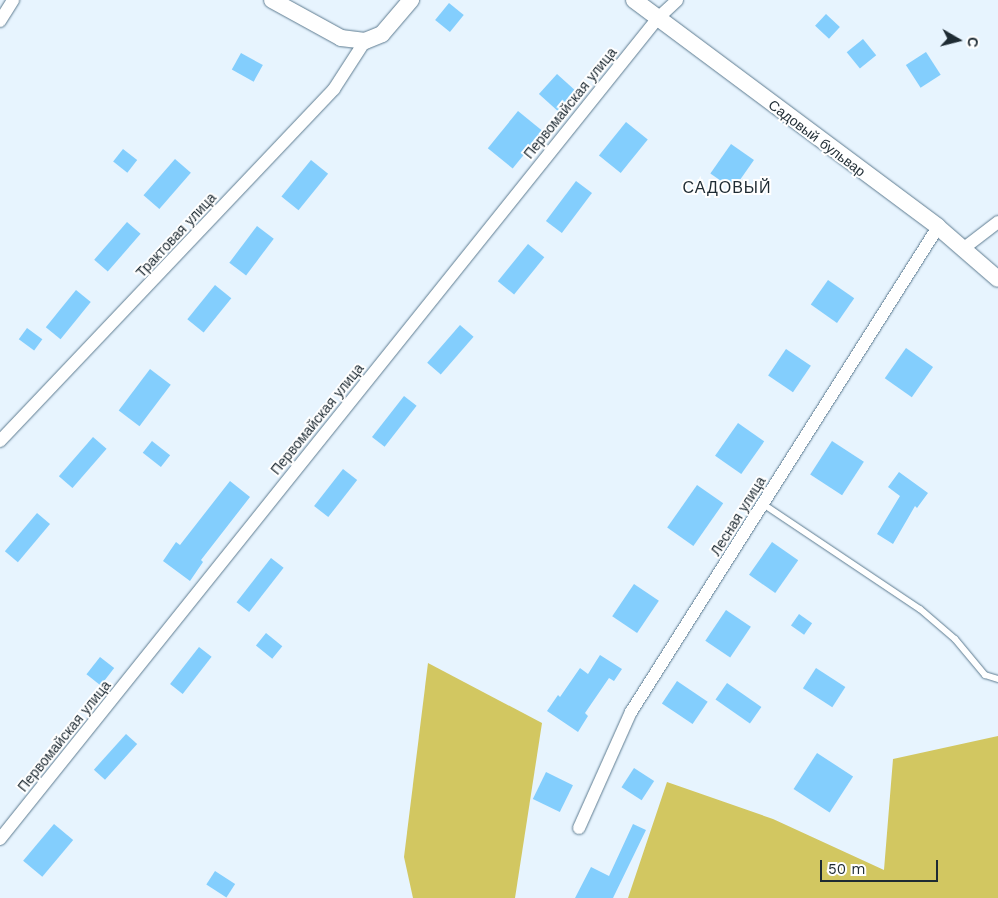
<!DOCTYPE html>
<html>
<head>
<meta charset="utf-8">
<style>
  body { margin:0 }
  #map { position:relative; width:998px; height:898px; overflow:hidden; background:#e7f4fe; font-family:"Work Sans",sans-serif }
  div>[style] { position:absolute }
  .forest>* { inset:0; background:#d2c761 }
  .building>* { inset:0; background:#83cefd; transform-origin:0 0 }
  .roads { filter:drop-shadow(0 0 1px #5d7b90) drop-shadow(0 0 1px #5d7b90) }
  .service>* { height:6px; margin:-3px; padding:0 3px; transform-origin:3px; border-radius:3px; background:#fff }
  .minor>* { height:12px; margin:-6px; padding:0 6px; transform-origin:6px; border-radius:6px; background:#fff }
  .tertiary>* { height:16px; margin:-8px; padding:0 8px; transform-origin:8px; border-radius:8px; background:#fff }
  span { translate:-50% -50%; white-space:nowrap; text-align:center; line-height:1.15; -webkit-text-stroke:4px #fff; paint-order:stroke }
  .street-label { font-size:14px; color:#1e2b33 }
  .quarter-label { font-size:16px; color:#1e2b33; letter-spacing:1px }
  .north { position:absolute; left:933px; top:15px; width:50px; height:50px; -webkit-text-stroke:4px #fff; paint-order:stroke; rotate:98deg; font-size:14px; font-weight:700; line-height:20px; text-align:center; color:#1e2b33 }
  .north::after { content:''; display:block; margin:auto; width:18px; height:22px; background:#1e2b33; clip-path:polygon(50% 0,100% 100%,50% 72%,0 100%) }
  .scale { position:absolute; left:820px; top:860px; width:118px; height:22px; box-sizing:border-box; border:2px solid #1e2b33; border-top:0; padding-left:6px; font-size:15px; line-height:18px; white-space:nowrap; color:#1e2b33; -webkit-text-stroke:4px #fff; paint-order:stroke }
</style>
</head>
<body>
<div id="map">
  <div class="forest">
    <i style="clip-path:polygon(428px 663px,542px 723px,515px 898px,413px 898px,404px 857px)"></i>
    <i style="clip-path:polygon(998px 736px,998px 898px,628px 898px,667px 782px,773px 819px,884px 870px,893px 759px)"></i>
  </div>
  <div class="building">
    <i style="left:449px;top:3px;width:19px;height:22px;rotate:39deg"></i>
    <i style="left:826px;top:14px;width:19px;height:16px;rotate:43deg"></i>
    <i style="left:863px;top:39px;width:21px;height:21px;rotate:51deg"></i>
    <i style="left:926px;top:52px;width:27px;height:24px;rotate:57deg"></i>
    <i style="left:241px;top:53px;width:25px;height:19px;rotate:29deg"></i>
    <i style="left:557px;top:74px;width:25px;height:27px;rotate:42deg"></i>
    <i style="left:518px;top:111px;width:32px;height:48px;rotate:39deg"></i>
    <i style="left:626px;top:122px;width:28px;height:43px;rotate:39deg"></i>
    <i style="left:731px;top:144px;width:28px;height:36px;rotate:35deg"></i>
    <i style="left:123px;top:149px;width:18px;height:16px;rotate:38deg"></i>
    <i style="left:175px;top:159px;width:21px;height:48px;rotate:41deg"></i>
    <i style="left:311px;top:160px;width:22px;height:47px;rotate:39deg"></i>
    <i style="left:576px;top:181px;width:20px;height:50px;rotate:37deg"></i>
    <i style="left:127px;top:222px;width:18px;height:50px;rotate:41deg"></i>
    <i style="left:257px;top:226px;width:21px;height:46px;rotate:37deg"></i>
    <i style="left:528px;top:244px;width:21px;height:48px;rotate:39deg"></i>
    <i style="left:828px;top:280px;width:32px;height:30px;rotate:35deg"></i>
    <i style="left:215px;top:285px;width:21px;height:44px;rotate:39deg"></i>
    <i style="left:76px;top:290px;width:19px;height:48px;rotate:39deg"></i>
    <i style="left:460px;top:325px;width:18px;height:50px;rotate:41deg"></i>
    <i style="left:27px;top:328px;width:19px;height:14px;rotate:36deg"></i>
    <i style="left:906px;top:348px;width:33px;height:37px;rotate:35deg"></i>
    <i style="left:786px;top:349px;width:30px;height:32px;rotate:34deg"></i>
    <i style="left:150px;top:369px;width:26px;height:52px;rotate:37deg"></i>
    <i style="left:404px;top:396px;width:16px;height:52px;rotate:38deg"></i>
    <i style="left:738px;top:423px;width:32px;height:40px;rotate:35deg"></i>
    <i style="left:93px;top:437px;width:18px;height:52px;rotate:41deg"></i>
    <i style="left:152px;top:441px;width:23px;height:15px;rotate:38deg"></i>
    <i style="left:832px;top:441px;width:38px;height:40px;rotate:33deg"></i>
    <i style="left:343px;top:469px;width:18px;height:47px;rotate:38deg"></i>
    <i style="clip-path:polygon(899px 472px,928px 493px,917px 508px,915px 506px,893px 544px,877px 534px,900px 496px,888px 487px)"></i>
    <i style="clip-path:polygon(230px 481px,250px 497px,201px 560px,203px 562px,190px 581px,163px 561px,176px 542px,180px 545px)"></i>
    <i style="left:697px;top:485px;width:32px;height:52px;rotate:35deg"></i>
    <i style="left:37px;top:513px;width:17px;height:50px;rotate:40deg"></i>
    <i style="left:772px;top:542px;width:32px;height:40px;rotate:35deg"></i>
    <i style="left:271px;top:558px;width:16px;height:56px;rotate:38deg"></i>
    <i style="left:634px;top:584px;width:30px;height:39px;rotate:34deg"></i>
    <i style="left:726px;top:610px;width:30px;height:37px;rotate:34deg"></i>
    <i style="left:799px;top:614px;width:16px;height:14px;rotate:35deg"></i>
    <i style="left:266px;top:633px;width:21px;height:16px;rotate:39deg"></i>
    <i style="left:199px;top:647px;width:16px;height:47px;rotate:38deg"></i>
    <i style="clip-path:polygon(600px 655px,622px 669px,614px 681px,609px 678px,585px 713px,588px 716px,578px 732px,547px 711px,558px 695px,560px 697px,580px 668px,588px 674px)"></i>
    <i style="left:100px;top:657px;width:18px;height:22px;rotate:38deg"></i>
    <i style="left:816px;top:668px;width:35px;height:24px;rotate:33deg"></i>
    <i style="left:677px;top:681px;width:37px;height:27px;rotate:34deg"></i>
    <i style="left:727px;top:683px;width:42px;height:20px;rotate:35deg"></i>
    <i style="left:126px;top:734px;width:15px;height:48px;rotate:42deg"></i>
    <i style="left:817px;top:753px;width:43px;height:43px;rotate:33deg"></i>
    <i style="left:634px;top:768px;width:24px;height:23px;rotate:33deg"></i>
    <i style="left:546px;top:772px;width:30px;height:30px;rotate:26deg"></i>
    <i style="left:54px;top:824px;width:25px;height:48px;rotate:40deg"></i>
    <i style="clip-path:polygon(633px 824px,646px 830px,613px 898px,575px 898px,591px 867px,609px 876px)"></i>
    <i style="left:215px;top:871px;width:24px;height:16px;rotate:33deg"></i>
  </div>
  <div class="roads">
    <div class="service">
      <i style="left:763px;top:504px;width:189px;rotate:33.8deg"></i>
      <i style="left:920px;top:609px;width:46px;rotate:40.6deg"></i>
      <i style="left:955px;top:639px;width:47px;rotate:50.2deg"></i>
      <i style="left:985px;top:675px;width:14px;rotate:17deg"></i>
    </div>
    <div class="minor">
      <i style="left:0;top:21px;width:25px;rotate:-58deg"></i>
      <i style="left:964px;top:248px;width:43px;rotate:-37.4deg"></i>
      <i style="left:0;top:441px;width:485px;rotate:-46.5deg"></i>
      <i style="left:334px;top:89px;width:57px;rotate:-57.1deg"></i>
      <i style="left:579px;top:828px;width:127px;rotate:-65.9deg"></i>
      <i style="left:631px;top:712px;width:574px;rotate:-57.67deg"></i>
      <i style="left:0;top:839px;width:1052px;rotate:-51.29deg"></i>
      <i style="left:658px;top:18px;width:26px;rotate:-43deg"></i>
    </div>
    <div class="tertiary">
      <i style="left:272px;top:0;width:79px;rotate:28.8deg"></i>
      <i style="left:341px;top:38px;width:24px;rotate:7deg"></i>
      <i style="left:365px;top:41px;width:18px;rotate:-22deg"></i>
      <i style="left:382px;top:34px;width:45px;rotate:-49.5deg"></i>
      <i style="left:634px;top:0;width:379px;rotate:36.7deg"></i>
      <i style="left:938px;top:227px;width:79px;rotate:40.9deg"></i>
    </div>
  </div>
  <div class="street-label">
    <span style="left:570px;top:103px;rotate:-51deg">Первомайская улица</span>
    <span style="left:817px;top:138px;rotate:37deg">Садовый бульвар</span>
    <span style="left:176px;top:235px;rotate:-47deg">Трактовая улица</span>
    <span style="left:317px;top:419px;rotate:-51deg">Первомайская улица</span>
    <span style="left:738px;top:516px;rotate:-58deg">Лесная улица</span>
    <span style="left:64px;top:736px;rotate:-51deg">Первомайская улица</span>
  </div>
  <div class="quarter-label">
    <span style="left:727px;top:188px">САДОВЫЙ</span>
  </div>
  <div class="north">С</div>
  <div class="scale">50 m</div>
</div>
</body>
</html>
